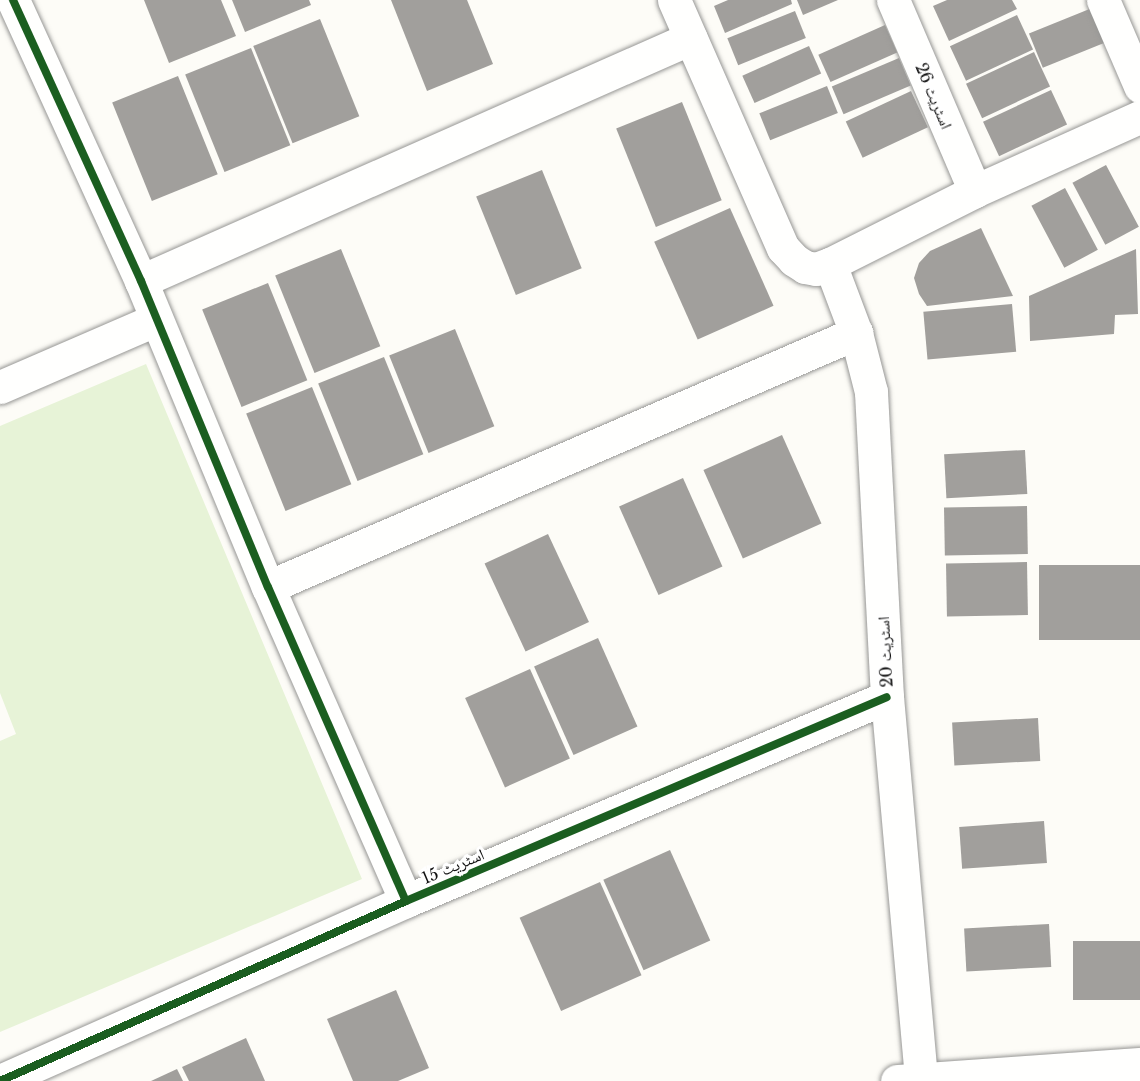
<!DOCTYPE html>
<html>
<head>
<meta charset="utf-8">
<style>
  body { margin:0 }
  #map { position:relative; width:1140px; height:1081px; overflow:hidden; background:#fdfcf7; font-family:"Libre Baskerville","Noto Naskh Arabic",serif }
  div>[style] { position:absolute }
  .green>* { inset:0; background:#e7f3d7 }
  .building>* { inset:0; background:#a19f9c; transform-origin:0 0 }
  .roads { filter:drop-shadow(0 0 2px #979795) drop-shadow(0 0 2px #979795) }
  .minor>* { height:33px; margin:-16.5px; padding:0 16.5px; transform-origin:16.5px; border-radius:16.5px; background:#fffffe }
  .cycleway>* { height:8px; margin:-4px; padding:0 4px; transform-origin:4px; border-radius:4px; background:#1b5e20 }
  span { translate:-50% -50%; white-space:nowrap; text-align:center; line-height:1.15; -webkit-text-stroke:6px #fff; paint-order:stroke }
  .street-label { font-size:16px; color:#111 }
</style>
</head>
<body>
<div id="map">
  <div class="green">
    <i style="clip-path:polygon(146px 364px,362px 879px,0 1032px,0 741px,16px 734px,0 693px,0 426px)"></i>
  </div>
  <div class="building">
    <i style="clip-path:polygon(144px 0,221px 0,236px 36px,169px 63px)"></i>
    <i style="clip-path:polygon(232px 0,309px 0,311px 5px,245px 32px)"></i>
    <i style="clip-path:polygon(391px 0,467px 0,493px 64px,427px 91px)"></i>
    <i style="clip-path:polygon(728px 0,791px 0,792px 4px,725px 33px,714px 6px)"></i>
    <i style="clip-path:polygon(797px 0,838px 0,803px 15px)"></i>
    <i style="clip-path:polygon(947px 0,1012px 0,1017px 9px,949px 41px,933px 6px)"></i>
    <i style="left:1092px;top:8px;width:37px;height:68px;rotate:68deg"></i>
    <i style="left:795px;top:11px;width:29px;height:73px;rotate:68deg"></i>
    <i style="left:1017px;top:15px;width:38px;height:74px;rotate:65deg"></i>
    <i style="left:320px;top:19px;width:105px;height:72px;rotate:68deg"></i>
    <i style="left:885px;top:25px;width:30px;height:73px;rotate:66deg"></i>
    <i style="left:809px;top:46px;width:30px;height:73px;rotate:66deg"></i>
    <i style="left:251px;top:48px;width:105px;height:71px;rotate:68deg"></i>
    <i style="left:1034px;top:52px;width:38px;height:75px;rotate:65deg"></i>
    <i style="left:899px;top:58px;width:30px;height:73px;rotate:67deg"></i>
    <i style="left:178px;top:76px;width:106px;height:71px;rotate:68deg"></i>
    <i style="left:827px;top:86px;width:29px;height:73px;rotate:68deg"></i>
    <i style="left:1051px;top:90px;width:38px;height:75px;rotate:65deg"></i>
    <i style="left:911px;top:91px;width:40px;height:72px;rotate:65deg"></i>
    <i style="left:682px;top:102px;width:106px;height:71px;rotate:68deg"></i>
    <i style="left:1106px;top:165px;width:70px;height:38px;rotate:62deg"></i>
    <i style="left:542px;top:170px;width:106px;height:71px;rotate:68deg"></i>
    <i style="left:1065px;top:188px;width:70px;height:38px;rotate:62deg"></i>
    <i style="left:730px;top:208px;width:107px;height:83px;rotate:66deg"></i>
    <i style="clip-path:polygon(981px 228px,1013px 296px,927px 306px,919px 294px,914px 278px,919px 263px,930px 251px)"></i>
    <i style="left:341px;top:249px;width:105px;height:71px;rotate:68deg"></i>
    <i style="clip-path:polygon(1136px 249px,1138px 314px,1115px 315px,1114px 334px,1030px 341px,1029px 296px)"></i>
    <i style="left:268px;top:283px;width:105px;height:71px;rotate:68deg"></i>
    <i style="left:1012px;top:304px;width:48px;height:89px;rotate:85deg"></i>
    <i style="left:455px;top:329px;width:105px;height:71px;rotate:68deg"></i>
    <i style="left:384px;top:357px;width:105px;height:71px;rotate:68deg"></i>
    <i style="left:312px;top:387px;width:105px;height:71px;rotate:68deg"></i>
    <i style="left:782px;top:435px;width:97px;height:86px;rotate:66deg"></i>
    <i style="left:1025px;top:450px;width:44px;height:81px;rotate:87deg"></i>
    <i style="left:683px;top:478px;width:97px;height:70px;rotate:66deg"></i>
    <i style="left:1027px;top:506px;width:48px;height:83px;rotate:89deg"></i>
    <i style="left:548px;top:534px;width:97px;height:70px;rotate:65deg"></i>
    <i style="left:1027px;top:562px;width:53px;height:81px;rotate:89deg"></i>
    <i style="left:1140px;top:565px;width:75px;height:101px;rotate:90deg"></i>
    <i style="left:598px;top:638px;width:97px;height:70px;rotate:66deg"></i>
    <i style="left:530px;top:669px;width:98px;height:71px;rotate:66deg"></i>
    <i style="left:1038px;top:718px;width:43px;height:86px;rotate:87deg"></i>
    <i style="left:1044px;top:821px;width:42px;height:85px;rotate:86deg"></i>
    <i style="left:670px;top:850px;width:99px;height:73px;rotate:66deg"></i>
    <i style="left:600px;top:882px;width:102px;height:88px;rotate:66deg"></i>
    <i style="left:1049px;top:924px;width:43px;height:85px;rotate:87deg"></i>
    <i style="left:1140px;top:941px;width:59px;height:67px;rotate:90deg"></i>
    <i style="clip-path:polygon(396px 990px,429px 1068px,398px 1081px,353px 1081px,327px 1019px)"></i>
    <i style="clip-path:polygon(246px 1038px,265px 1081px,189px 1081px,182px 1067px)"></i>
    <i style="clip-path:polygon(177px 1069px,183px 1081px,151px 1081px)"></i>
  </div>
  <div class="roads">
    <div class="minor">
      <i style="left:13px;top:0;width:309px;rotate:65.5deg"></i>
      <i style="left:141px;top:281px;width:331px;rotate:67.5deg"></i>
      <i style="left:268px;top:587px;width:343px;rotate:66.3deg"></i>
      <i style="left:674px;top:0;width:271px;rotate:66.3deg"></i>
      <i style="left:783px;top:248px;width:16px;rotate:47deg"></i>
      <i style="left:794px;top:260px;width:13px;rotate:32deg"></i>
      <i style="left:805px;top:267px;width:11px;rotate:10deg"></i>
      <i style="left:816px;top:269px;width:15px;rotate:-20deg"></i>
      <i style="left:830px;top:264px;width:162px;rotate:-26.7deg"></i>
      <i style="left:975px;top:191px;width:181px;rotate:-24.2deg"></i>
      <i style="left:893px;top:0;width:208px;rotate:66.8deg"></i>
      <i style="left:1103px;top:0;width:94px;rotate:66.7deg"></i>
      <i style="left:830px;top:264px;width:74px;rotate:69.4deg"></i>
      <i style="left:856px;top:333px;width:61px;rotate:75.7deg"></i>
      <i style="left:871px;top:392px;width:305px;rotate:87deg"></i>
      <i style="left:887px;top:697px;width:386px;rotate:84.9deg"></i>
      <i style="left:141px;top:281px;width:601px;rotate:-23.84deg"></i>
      <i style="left:0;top:387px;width:169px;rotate:-23.4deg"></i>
      <i style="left:268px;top:587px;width:641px;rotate:-23.36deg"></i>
      <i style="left:0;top:1081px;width:444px;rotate:-23.9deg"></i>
      <i style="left:406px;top:901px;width:522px;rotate:-22.98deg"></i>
      <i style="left:897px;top:1081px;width:244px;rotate:-4deg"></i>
    </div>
  </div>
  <div class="cycleway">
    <i style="left:13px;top:0;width:309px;rotate:65.5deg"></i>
    <i style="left:141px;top:281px;width:331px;rotate:67.5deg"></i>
    <i style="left:268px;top:587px;width:343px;rotate:66.3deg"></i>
    <i style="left:0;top:1081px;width:444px;rotate:-23.9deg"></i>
    <i style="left:406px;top:901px;width:522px;rotate:-22.98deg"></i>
  </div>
  <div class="street-label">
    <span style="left:934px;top:96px;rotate:67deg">اسٹریٹ 26</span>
    <span style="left:885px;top:652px;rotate:-93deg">اسٹریٹ 20</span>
    <span style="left:453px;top:866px;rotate:-23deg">اسٹریٹ 15</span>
  </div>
</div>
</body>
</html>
